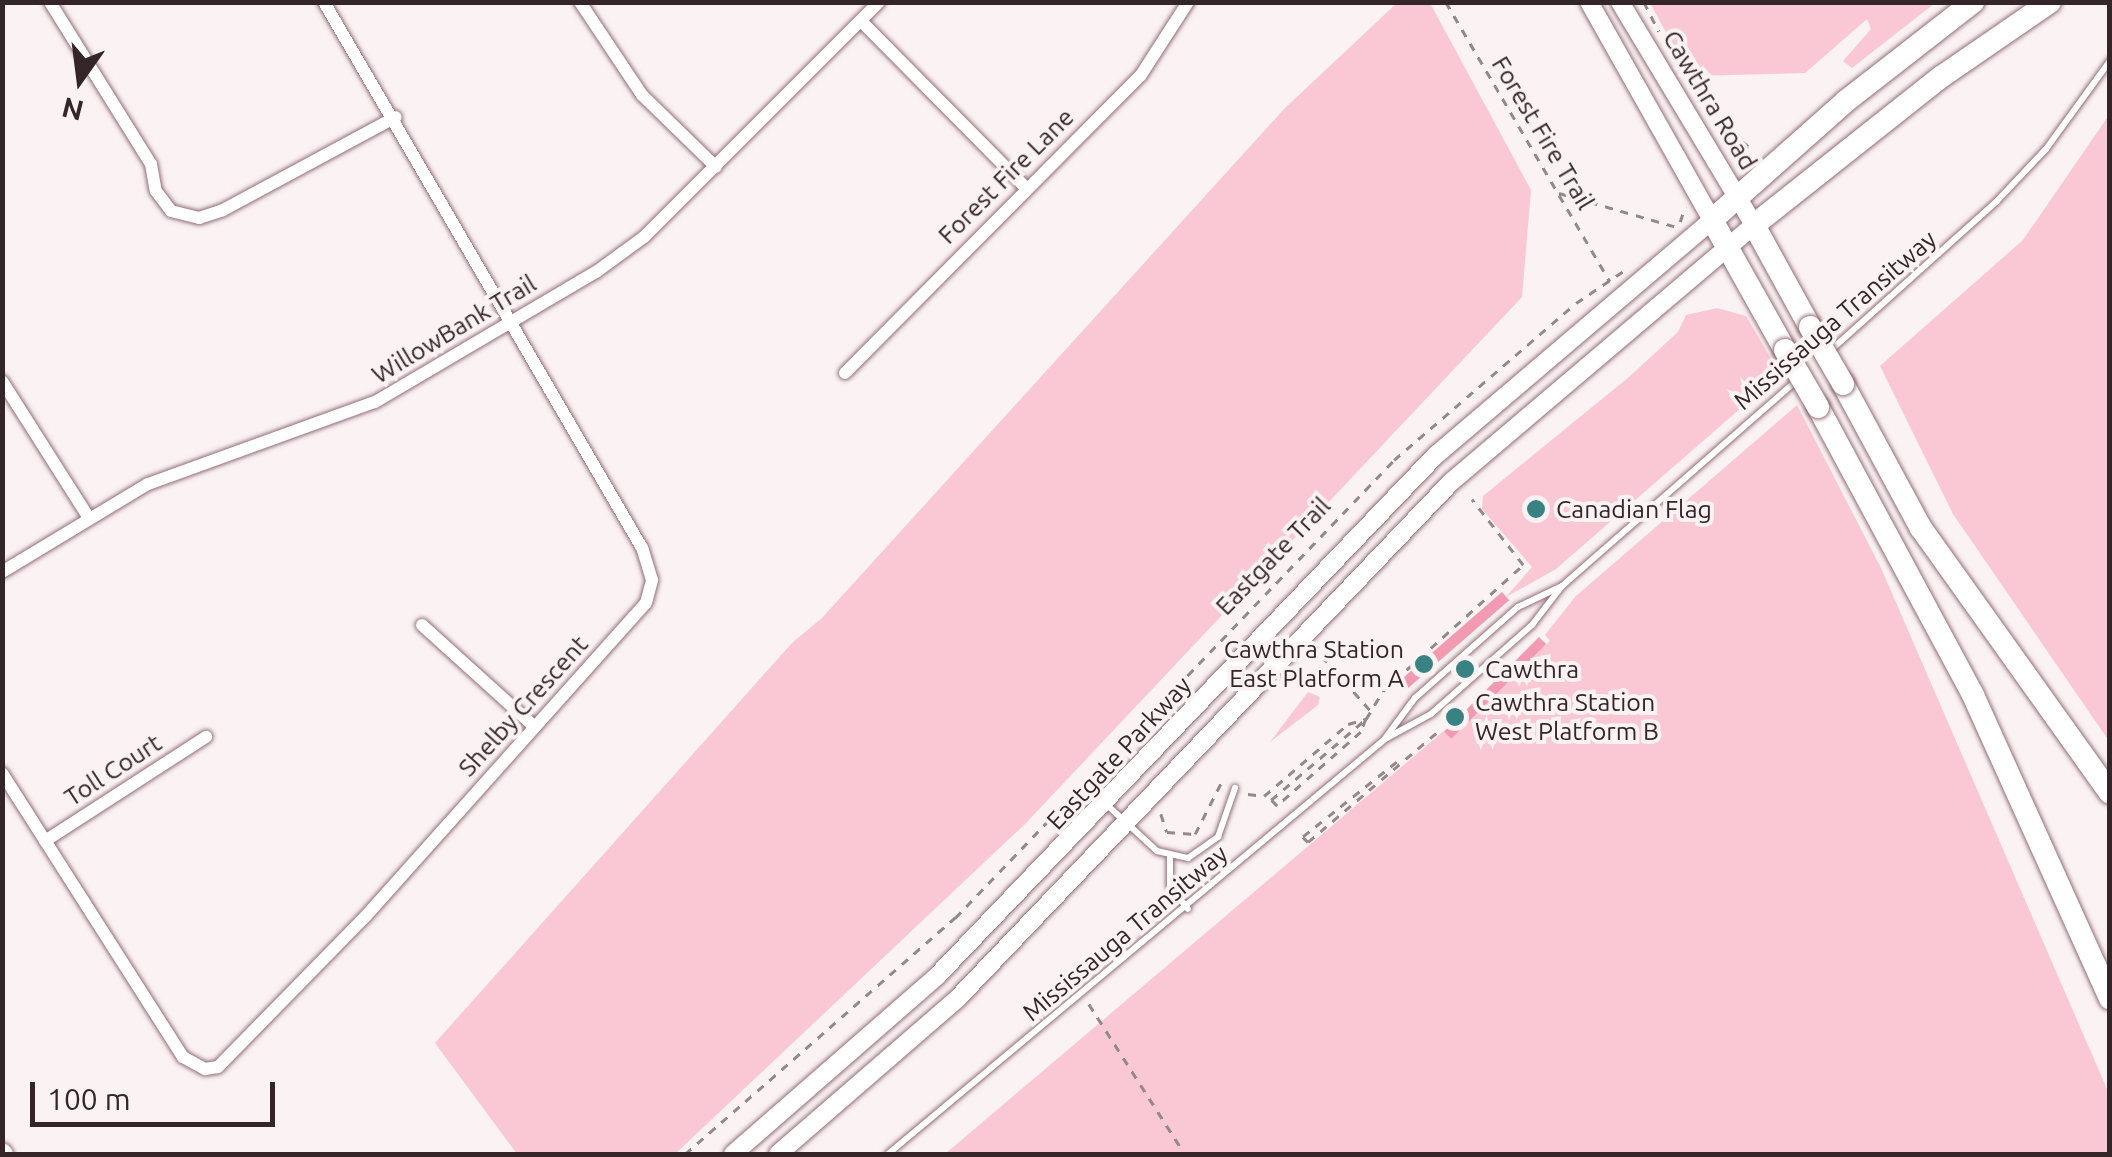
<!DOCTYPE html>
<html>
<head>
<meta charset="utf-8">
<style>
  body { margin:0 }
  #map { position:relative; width:2112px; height:1157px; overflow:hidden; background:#faf2f3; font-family:Ubuntu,sans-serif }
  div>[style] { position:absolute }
  .green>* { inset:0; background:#f9c8d4 }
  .building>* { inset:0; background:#f39ab3; transform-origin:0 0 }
  .path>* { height:2.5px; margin-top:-1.25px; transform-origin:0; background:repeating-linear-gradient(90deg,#94888a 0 8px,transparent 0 16px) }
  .roads { filter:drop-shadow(0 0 2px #926d77) drop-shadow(0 0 2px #926d77) }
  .lane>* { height:6px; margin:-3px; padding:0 3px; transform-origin:3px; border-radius:3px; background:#fff }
  .street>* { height:12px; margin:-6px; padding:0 6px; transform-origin:6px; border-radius:6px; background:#fff }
  .secondary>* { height:18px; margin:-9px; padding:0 9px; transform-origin:9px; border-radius:9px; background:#fff }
  .highway>* { height:22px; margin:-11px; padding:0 11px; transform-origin:11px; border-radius:11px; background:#fff }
  .bridges { filter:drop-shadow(0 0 2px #926d77) drop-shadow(0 0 2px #926d77) }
  .highway-bridge>* { height:22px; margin:-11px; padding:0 11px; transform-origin:11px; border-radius:11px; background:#fff }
  .dots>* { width:28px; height:28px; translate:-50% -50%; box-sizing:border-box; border:5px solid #faf2f3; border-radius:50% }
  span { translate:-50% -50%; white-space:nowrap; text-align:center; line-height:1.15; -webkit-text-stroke:8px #faf2f3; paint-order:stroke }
  .street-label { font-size:25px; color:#342528 }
  .poi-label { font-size:25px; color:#342528 }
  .left { translate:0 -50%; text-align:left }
  .right { translate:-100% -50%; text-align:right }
  .frame { position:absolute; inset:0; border:5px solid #342528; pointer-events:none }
  .north { position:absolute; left:30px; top:30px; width:100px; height:100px; -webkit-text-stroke:8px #faf2f3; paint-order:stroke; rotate:194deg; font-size:28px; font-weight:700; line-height:40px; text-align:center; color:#342528 }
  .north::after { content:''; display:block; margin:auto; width:35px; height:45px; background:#342528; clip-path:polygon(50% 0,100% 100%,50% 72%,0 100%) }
  .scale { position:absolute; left:30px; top:1082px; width:245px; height:45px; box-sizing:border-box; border:5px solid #342528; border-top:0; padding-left:12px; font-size:30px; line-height:35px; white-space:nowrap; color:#342528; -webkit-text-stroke:8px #faf2f3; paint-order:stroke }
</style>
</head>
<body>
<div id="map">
  <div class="green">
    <i style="clip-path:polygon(1398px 2px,1430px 3px,1531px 190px,1522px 297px,1025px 824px,675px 1154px,517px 1154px,435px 1043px,792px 643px,822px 618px,1284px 109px)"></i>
    <i style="clip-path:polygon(1737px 2px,1740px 5px,1935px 3px,1852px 68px,1843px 61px,1871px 29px,1867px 19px,1805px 73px,1690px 76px,1650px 3px)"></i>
    <i style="clip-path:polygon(2109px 115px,2109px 741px,1953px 514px,1880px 366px,2023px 240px)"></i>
    <i style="clip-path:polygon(1717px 308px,1746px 316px,1780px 374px,1556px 569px,1506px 597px,1532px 567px,1482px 509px,1483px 496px,1629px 377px,1678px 332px,1686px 315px)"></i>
    <i style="clip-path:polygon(1797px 405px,1881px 568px,2110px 1096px,2109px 1154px,945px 1154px,1550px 641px,1545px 635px,1576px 596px)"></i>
    <i style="clip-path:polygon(1308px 692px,1320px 697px,1318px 705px,1270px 742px)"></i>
  </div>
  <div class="building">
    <i style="left:1502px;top:592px;width:11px;height:135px;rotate:49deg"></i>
    <i style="left:1539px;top:637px;width:10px;height:134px;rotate:45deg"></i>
  </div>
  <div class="path">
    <i style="left:1446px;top:2px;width:324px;rotate:59.6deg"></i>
    <i style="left:1644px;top:2px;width:33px;rotate:63deg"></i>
    <i style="left:1707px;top:110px;width:55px;rotate:41.3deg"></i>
    <i style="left:1748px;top:146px;width:20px;rotate:131deg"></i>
    <i style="left:1559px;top:193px;width:123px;rotate:16.1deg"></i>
    <i style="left:1680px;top:222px;width:16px;rotate:-72deg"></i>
    <i style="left:1322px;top:656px;width:74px;rotate:48.3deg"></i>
    <i style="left:1366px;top:719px;width:14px;rotate:111deg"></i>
    <i style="left:1361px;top:732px;width:112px;rotate:138.6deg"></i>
    <i style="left:1277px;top:806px;width:8px;rotate:-135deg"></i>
    <i style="left:1271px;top:800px;width:125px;rotate:-40.5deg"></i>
    <i style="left:1397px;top:762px;width:120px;rotate:141.4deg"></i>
    <i style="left:1303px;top:837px;width:7px;rotate:45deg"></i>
    <i style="left:1308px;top:842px;width:175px;rotate:-40.4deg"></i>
    <i style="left:1248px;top:794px;width:16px;rotate:7deg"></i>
    <i style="left:1264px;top:796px;width:111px;rotate:-40.6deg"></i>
    <i style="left:1348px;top:724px;width:19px;rotate:-16deg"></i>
    <i style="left:1366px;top:719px;width:33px;rotate:-59deg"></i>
    <i style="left:1383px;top:691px;width:188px;rotate:-42deg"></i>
    <i style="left:1523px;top:565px;width:83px;rotate:-128.1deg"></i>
    <i style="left:1161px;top:814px;width:19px;rotate:72deg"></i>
    <i style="left:1167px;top:832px;width:28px;rotate:4deg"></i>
    <i style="left:1195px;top:834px;width:59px;rotate:-63deg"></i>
    <i style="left:1089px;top:1004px;width:178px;rotate:57.4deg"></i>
    <i style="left:685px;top:1154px;width:359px;rotate:-41.2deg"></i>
    <i style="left:955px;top:918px;width:634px;rotate:-46.21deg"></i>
    <i style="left:1394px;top:460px;width:240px;rotate:-40.8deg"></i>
    <i style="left:1576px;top:303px;width:59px;rotate:-34deg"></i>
  </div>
  <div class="roads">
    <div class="lane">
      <i style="left:1831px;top:350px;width:222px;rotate:-41.9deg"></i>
      <i style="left:1996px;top:202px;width:73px;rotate:-46.7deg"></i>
      <i style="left:2046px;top:149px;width:109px;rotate:-54deg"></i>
      <i style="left:1386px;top:737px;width:49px;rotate:-53.4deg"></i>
      <i style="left:1415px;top:698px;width:137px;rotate:-41.5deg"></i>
      <i style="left:1518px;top:607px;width:47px;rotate:-25.5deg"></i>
      <i style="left:1107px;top:805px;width:68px;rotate:42.6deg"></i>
      <i style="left:1157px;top:851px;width:32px;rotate:13deg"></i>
      <i style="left:1188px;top:858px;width:37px;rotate:-35deg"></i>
      <i style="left:1218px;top:837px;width:52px;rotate:-70.9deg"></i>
      <i style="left:1170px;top:857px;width:29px;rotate:90deg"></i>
      <i style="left:1170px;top:886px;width:29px;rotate:52deg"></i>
      <i style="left:888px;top:1154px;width:647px;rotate:-39.86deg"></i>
      <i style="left:1385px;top:739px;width:52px;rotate:-28.5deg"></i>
      <i style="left:1431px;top:714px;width:135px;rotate:-41.4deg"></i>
      <i style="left:1532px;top:625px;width:49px;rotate:-52.4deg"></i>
      <i style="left:1562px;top:586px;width:310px;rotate:-41.2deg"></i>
    </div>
    <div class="street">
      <i style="left:50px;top:2px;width:191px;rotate:58.1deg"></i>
      <i style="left:151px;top:164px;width:27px;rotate:80deg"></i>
      <i style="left:156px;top:191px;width:25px;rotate:53deg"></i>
      <i style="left:171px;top:211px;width:29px;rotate:14deg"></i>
      <i style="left:199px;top:218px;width:25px;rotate:-18deg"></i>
      <i style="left:223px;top:210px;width:196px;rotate:-28.3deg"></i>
      <i style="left:580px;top:2px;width:112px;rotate:56.3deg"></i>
      <i style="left:642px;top:95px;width:103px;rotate:44.2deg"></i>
      <i style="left:861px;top:21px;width:232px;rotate:45.3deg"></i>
      <i style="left:845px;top:373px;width:420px;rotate:-45.2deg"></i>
      <i style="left:1141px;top:75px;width:87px;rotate:-57.2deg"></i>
      <i style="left:2px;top:381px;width:162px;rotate:57.6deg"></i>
      <i style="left:2px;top:572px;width:170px;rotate:-31.1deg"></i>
      <i style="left:148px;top:484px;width:241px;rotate:-19.9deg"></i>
      <i style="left:375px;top:402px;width:256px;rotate:-30.5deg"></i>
      <i style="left:596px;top:272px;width:59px;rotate:-36.1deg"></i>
      <i style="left:644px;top:237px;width:332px;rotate:-45deg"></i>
      <i style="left:422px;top:625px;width:152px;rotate:42.1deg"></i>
      <i style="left:2px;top:773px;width:337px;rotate:57.5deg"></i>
      <i style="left:183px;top:1057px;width:25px;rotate:29deg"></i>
      <i style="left:205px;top:1069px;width:13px;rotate:-9deg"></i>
      <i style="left:218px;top:1067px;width:210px;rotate:-45.6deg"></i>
      <i style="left:365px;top:917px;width:421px;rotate:-48.2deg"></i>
      <i style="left:646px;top:603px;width:24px;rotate:-75deg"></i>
      <i style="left:652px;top:580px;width:34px;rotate:-107deg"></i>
      <i style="left:642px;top:548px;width:632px;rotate:-120.22deg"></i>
      <i style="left:45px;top:841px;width:192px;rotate:-32.9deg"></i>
    </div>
    <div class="secondary">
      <i style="left:2px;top:1152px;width:3px;rotate:45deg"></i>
      <i style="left:733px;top:1154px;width:271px;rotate:-41.1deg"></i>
      <i style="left:937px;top:976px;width:721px;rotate:-46.24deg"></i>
      <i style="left:1436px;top:455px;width:362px;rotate:-40.4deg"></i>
      <i style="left:1712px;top:220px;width:250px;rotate:-119.4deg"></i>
      <i style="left:778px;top:1154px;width:237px;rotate:-40.9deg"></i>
      <i style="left:957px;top:999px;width:715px;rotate:-46.3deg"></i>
      <i style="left:1451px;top:482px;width:397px;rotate:-40.3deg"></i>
      <i style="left:1754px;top:225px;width:260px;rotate:-121deg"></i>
    </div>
    <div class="highway">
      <i style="left:1810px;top:327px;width:116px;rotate:-118.8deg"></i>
      <i style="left:1754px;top:225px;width:238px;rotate:-38.4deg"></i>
      <i style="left:1941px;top:77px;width:132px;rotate:-34.5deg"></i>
      <i style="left:1785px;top:350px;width:149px;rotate:-119.3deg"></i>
      <i style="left:1712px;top:220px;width:179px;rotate:-41.6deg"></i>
      <i style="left:1846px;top:101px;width:161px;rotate:-37.9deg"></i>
      <i style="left:1843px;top:384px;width:164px;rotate:61.6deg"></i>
      <i style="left:1921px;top:528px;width:325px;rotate:54.5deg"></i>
      <i style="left:1818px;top:407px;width:327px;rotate:61.7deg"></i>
      <i style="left:1973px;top:695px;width:333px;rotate:65.7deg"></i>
    </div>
  </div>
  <div class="bridges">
    <div class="highway-bridge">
      <i style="left:1810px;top:327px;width:66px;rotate:59.9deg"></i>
      <i style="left:1785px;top:350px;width:66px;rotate:59.9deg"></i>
    </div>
  </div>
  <div class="dots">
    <i style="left:1536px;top:509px;background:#398283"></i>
    <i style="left:1424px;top:664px;background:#398283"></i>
    <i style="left:1465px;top:669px;background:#398283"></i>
    <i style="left:1455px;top:717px;background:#398283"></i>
  </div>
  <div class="street-label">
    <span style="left:1710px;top:100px;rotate:59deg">Cawthra Road</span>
    <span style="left:1543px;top:133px;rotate:59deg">Forest Fire Trail</span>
    <span style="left:1006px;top:176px;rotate:-45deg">Forest Fire Lane</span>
    <span style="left:1835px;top:320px;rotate:-41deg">Mississauga Transitway</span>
    <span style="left:454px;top:329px;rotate:-31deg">WillowBank Trail</span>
    <span style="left:1273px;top:556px;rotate:-46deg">Eastgate Trail</span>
    <span style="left:523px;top:706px;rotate:-48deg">Shelby Crescent</span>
    <span style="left:1119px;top:753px;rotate:-47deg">Eastgate Parkway</span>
    <span style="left:113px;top:770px;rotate:-33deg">Toll Court</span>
    <span style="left:1125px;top:933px;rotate:-40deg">Mississauga Transitway</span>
  </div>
  <div class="poi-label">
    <span class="left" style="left:1556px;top:509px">Canadian Flag</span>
    <span class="right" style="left:1404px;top:664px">Cawthra Station<br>East Platform A</span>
    <span class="left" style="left:1485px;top:669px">Cawthra</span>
    <span class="left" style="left:1475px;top:717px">Cawthra Station<br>West Platform B</span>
  </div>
  <div class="frame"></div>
  <div class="north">N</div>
  <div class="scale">100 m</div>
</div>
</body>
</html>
